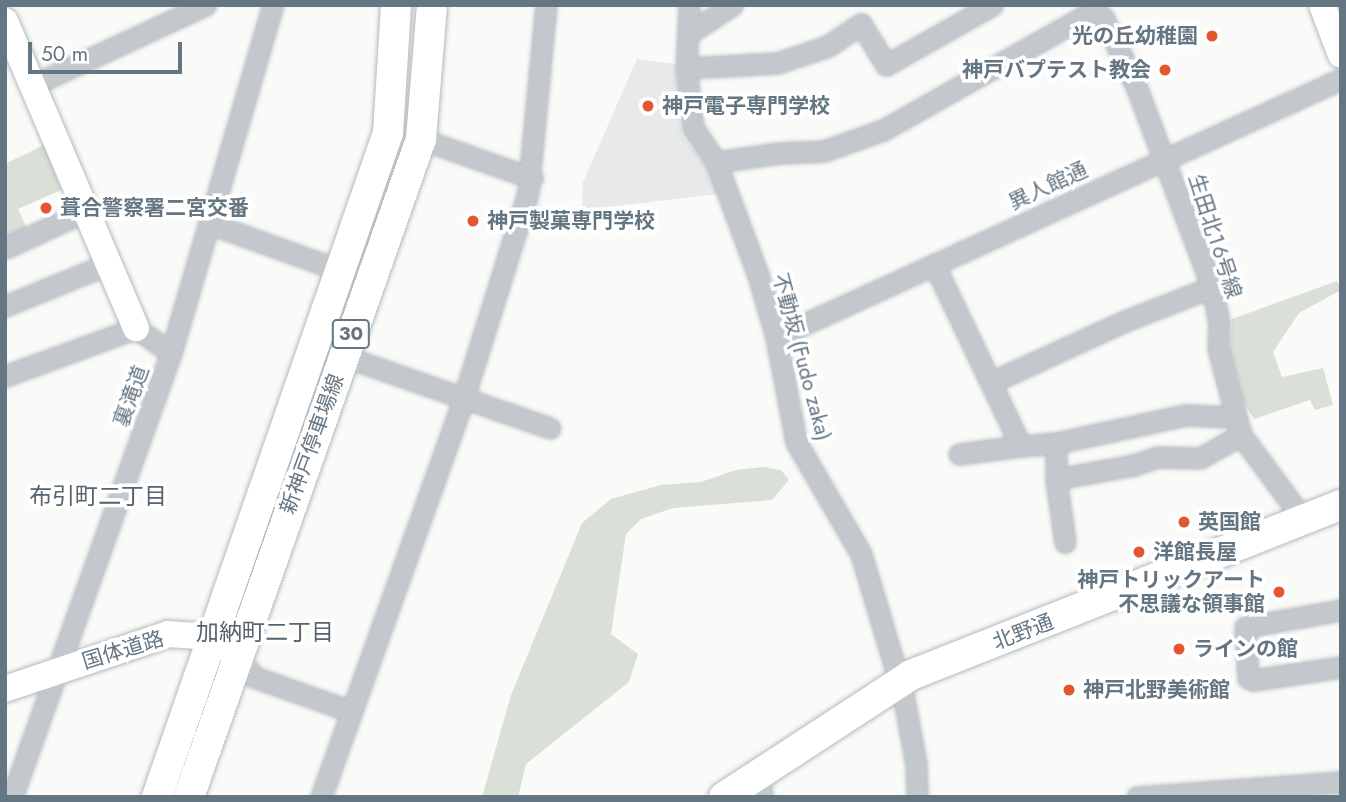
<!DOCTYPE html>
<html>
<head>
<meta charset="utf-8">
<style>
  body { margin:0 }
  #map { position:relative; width:1346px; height:802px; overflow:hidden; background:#fafaf8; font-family:Jost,"Noto Sans JP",sans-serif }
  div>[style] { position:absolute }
  .built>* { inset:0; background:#e8e9e9 }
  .green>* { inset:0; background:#dadfd7 }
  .roads { filter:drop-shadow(0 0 2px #b3babf) drop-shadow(0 0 2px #b3babf) }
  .street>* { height:19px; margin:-9.5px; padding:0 9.5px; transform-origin:9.5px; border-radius:9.5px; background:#c3c8cc }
  .secondary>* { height:26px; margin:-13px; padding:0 13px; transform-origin:13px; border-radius:13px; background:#fff }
  .primary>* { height:30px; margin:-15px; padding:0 15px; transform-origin:15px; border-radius:15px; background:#fff }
  .dots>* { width:19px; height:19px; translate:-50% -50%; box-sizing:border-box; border:4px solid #fff; border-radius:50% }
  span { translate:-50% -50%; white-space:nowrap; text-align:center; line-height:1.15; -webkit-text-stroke:7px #fff; paint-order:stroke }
  .shield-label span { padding:2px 5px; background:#fff; border:2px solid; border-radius:5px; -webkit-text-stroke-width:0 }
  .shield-label { font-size:19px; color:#657683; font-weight:700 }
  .poi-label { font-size:21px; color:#657683; font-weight:700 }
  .right { translate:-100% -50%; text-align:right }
  .left { translate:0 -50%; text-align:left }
  .street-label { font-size:21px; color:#657683 }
  .neighbourhood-label { font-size:23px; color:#57646e }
  .frame { position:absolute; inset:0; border:7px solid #657683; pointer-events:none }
  .scale { position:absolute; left:28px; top:42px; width:154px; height:32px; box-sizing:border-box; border:4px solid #657683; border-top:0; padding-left:9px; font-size:21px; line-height:24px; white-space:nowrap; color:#657683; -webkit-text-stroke:5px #fff; paint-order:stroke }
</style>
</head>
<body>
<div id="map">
  <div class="built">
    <i style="clip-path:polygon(637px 59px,675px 64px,682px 135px,708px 168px,718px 194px,582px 210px,583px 182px)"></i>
  </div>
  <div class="green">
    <i style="clip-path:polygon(44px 145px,61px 190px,18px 209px,29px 233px,5px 243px,5px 164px)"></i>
    <i style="clip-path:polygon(1337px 281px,1341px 290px,1299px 313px,1273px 352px,1282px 377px,1323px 368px,1333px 405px,1315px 410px,1310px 400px,1254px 419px,1243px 401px,1230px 351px,1232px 319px)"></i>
    <i style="clip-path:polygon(763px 467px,781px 470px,789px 480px,772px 500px,673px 508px,641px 519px,626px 534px,611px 634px,638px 654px,629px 682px,526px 764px,518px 797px,482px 797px,511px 695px,582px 523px,611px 499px,661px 485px,701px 482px,736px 470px)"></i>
  </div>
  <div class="roads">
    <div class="street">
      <i style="left:689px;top:5px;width:63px;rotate:92.7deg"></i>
      <i style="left:686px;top:68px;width:60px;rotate:83.3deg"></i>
      <i style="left:693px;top:128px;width:41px;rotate:55.9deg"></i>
      <i style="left:716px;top:162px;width:121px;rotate:69.6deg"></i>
      <i style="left:758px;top:275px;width:65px;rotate:73.8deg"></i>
      <i style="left:776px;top:337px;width:107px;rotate:79.2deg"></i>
      <i style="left:796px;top:442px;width:129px;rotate:59.9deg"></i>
      <i style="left:861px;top:554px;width:146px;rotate:73.3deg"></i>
      <i style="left:903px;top:694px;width:71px;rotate:79.5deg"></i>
      <i style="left:916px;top:764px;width:33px;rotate:88deg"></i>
      <i style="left:1090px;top:5px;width:20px;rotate:45deg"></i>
      <i style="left:1104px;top:19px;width:74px;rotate:64.5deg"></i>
      <i style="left:1136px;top:86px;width:215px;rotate:69.3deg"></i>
      <i style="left:1212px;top:287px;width:37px;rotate:79deg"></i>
      <i style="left:1219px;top:323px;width:25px;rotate:92deg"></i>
      <i style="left:1218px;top:348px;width:90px;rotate:75.2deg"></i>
      <i style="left:1241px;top:435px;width:104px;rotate:53.6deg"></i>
      <i style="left:688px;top:34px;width:53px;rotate:-33.4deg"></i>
      <i style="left:686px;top:68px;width:91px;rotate:-3.1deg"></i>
      <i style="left:777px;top:63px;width:54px;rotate:-18.4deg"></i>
      <i style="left:828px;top:46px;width:40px;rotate:-34deg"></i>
      <i style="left:861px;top:24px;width:48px;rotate:58.6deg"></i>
      <i style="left:886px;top:65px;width:122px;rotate:-29.5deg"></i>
      <i style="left:33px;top:85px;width:190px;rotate:-24.9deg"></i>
      <i style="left:421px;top:139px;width:118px;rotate:19.4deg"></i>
      <i style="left:716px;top:162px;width:64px;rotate:-8.1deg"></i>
      <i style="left:779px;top:153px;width:45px;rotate:-2.5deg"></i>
      <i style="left:824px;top:151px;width:63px;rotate:-19.6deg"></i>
      <i style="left:883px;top:130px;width:244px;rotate:-29.5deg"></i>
      <i style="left:211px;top:224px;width:136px;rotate:19.8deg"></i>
      <i style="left:5px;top:248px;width:89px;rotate:-24.6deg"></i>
      <i style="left:934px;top:264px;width:202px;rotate:64.5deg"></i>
      <i style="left:1021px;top:446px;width:35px;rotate:-5deg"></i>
      <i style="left:1056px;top:443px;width:133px;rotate:-12.2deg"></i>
      <i style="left:1186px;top:415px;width:49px;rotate:2.3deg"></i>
      <i style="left:5px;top:306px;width:111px;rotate:-22.2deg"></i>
      <i style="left:776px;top:337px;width:621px;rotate:-24.54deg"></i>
      <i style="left:343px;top:356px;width:219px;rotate:19.2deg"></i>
      <i style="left:5px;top:376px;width:140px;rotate:-20.1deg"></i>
      <i style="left:136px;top:328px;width:43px;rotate:35.5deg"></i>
      <i style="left:992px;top:382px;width:141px;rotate:-24.7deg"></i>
      <i style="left:1120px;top:323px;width:99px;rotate:-21.4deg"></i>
      <i style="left:1056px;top:443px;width:36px;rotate:90deg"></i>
      <i style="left:1056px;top:479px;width:64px;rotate:81.9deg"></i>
      <i style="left:959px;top:454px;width:63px;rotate:-7.4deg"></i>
      <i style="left:1056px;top:479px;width:79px;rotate:-10.2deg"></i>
      <i style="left:1134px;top:465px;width:24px;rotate:-19deg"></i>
      <i style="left:1157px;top:457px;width:43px;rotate:1.3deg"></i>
      <i style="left:1200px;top:458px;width:47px;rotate:-29.3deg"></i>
      <i style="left:1341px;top:610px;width:97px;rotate:170deg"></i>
      <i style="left:1245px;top:627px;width:51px;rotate:86.6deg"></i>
      <i style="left:1248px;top:678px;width:5px;rotate:22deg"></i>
      <i style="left:1253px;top:680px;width:89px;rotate:-8.4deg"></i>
      <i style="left:237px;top:656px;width:27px;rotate:51deg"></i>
      <i style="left:254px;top:677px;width:102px;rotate:19.5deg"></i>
      <i style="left:759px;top:772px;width:25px;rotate:83deg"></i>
      <i style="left:12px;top:797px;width:472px;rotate:-70.3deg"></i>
      <i style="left:171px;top:353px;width:363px;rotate:-73.7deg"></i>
      <i style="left:321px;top:797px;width:422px;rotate:-70.3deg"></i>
      <i style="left:463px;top:400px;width:218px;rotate:-72.6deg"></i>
      <i style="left:528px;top:192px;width:188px;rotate:-84.5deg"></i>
      <i style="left:1137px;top:797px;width:205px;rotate:-4.2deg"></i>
    </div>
    <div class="secondary">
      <i style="left:1322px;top:5px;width:53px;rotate:69.2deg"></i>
      <i style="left:5px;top:21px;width:334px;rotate:66.9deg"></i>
      <i style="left:5px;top:689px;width:172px;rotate:-18.6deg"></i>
      <i style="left:168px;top:634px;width:44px;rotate:3.9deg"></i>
      <i style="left:212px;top:637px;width:20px;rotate:37deg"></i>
    </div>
    <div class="primary">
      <i style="left:157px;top:797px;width:703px;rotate:-70.82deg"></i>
      <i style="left:388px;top:133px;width:128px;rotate:-86.4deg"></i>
      <i style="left:189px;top:797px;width:698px;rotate:-70.58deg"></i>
      <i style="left:421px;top:139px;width:134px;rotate:-85.3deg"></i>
      <i style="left:724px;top:797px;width:223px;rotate:-33.1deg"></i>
      <i style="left:911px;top:675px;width:462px;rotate:-21.6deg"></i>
    </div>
  </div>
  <div class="dots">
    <i style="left:1212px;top:36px;background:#e4572e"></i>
    <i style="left:1165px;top:70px;background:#e4572e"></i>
    <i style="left:648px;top:106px;background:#e4572e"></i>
    <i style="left:46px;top:208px;background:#e4572e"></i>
    <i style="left:473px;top:221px;background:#e4572e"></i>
    <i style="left:1184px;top:522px;background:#e4572e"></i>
    <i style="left:1139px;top:552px;background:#e4572e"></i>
    <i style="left:1279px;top:592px;background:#e4572e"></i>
    <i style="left:1179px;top:649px;background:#e4572e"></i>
    <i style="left:1069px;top:690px;background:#e4572e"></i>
  </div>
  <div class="shield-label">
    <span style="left:351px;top:334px">30</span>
  </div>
  <div class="poi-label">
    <span class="right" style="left:1198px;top:36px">光の丘幼稚園</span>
    <span class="right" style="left:1151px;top:70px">神戸バプテスト教会</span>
    <span class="left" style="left:662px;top:106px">神戸電子専門学校</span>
    <span class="left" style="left:60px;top:208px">葺合警察署二宮交番</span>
    <span class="left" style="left:487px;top:221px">神戸製菓専門学校</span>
    <span class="left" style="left:1198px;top:522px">英国館</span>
    <span class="left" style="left:1153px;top:552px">洋館長屋</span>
    <span class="right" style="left:1265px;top:592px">神戸トリックアート<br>不思議な領事館</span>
    <span class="left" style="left:1193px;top:649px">ラインの館</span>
    <span class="left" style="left:1083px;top:690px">神戸北野美術館</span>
  </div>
  <div class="street-label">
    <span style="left:1048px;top:186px;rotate:-25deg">異人館通</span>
    <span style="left:1215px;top:236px;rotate:72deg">生田北１６号線</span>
    <span style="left:802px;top:357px;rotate:75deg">不動坂 (Fudo zaka)</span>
    <span style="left:131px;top:396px;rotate:-70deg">裏滝道</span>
    <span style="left:312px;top:444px;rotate:-70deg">新神戸停車場線</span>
    <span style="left:1023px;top:632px;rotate:-21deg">北野通</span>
    <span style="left:123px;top:650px;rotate:-17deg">国体道路</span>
  </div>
  <div class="neighbourhood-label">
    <span style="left:98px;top:496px">布引町二丁目</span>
    <span style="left:265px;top:632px">加納町二丁目</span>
  </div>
  <div class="frame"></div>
  <div class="scale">50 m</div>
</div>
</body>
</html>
